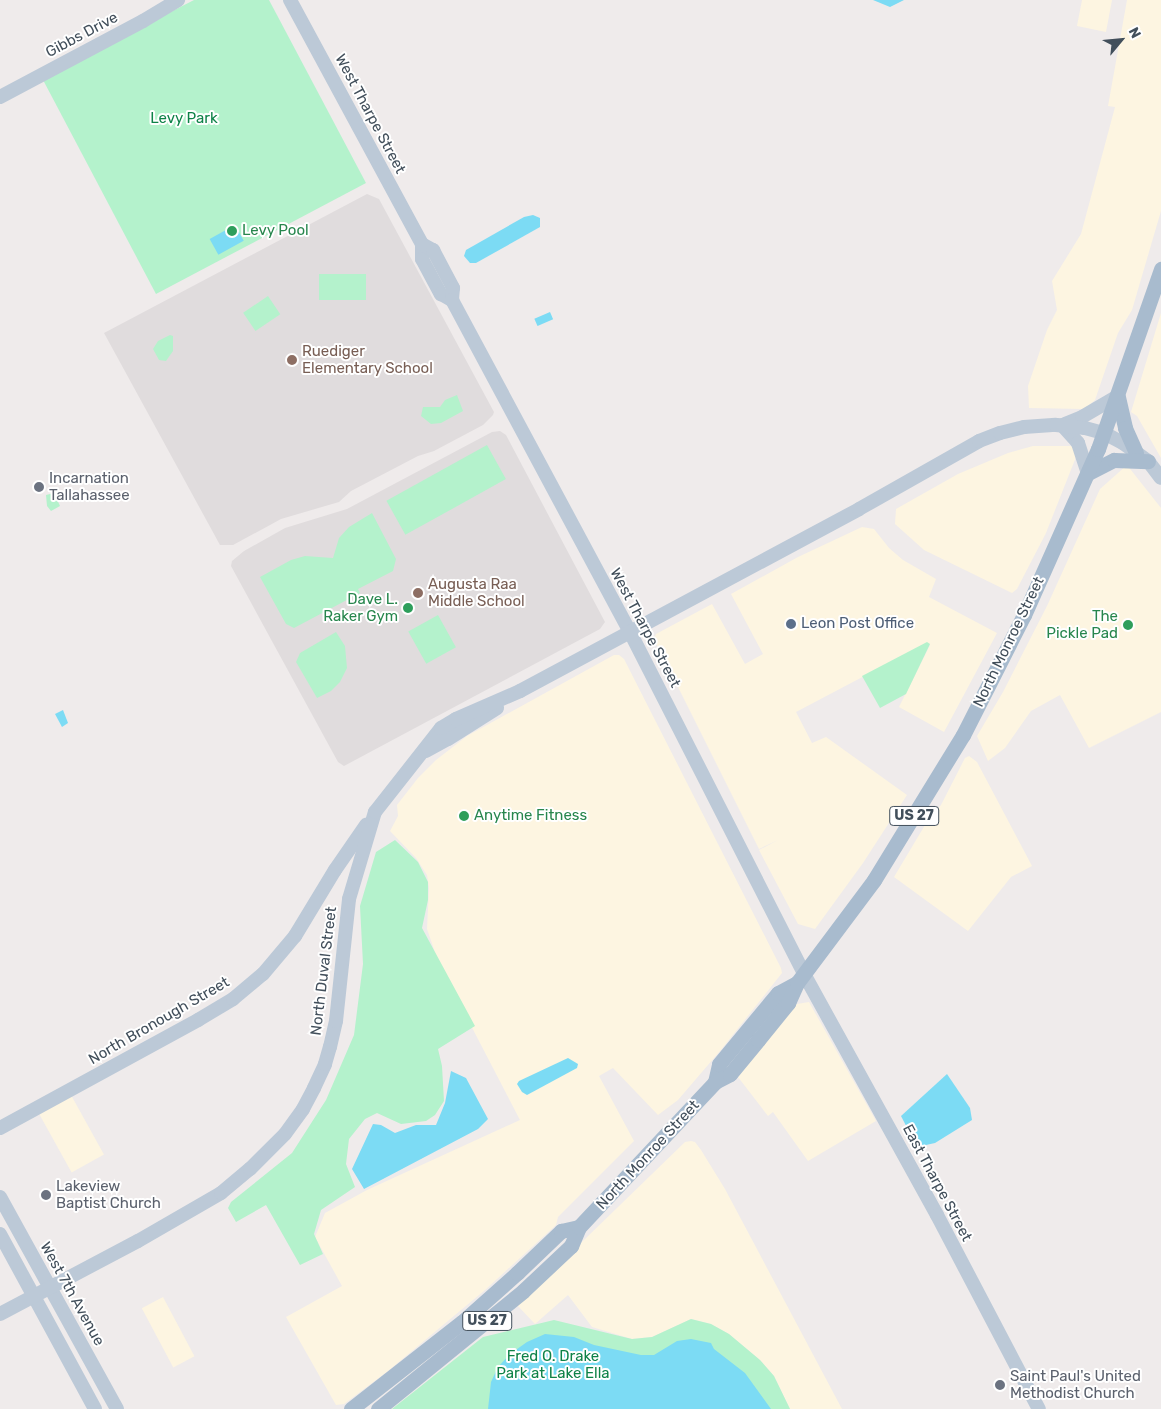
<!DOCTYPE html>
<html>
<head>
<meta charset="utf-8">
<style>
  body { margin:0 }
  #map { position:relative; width:1161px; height:1409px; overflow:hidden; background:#efebeb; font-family:Rubik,sans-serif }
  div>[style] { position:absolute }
  .commercial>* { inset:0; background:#fdf5e1; transform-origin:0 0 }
  .education>* { inset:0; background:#e0dcdd }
  .green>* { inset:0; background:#b4f2cc; transform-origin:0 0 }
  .water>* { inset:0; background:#7cdbf4; transform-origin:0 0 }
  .secondary>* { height:14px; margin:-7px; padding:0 7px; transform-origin:7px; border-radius:7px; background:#bcc9d7 }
  .primary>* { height:15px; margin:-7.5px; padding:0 7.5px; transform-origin:7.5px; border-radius:7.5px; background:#a8bbce }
  .dots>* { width:14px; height:14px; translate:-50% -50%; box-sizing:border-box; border:2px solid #fff; border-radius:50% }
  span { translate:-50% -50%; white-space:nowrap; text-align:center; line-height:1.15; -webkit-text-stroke:4px #fff; paint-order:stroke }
  .shield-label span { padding:1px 4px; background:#fff; border:1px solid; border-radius:4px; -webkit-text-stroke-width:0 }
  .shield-label { font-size:14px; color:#424f5b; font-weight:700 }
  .street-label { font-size:15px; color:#424f5b }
  .park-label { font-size:15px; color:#0e8248 }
  .leisure-label { font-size:15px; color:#27864d }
  .left { translate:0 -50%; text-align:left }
  .right { translate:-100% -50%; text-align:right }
  .education-label { font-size:15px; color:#785e54 }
  .worship-label { font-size:15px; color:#5b616d }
  .service-label { font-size:15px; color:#4e5e75 }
  .north { position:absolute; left:1096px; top:15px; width:50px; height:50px; -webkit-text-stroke:4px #fff; paint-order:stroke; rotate:62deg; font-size:14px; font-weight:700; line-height:20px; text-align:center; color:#424f5b }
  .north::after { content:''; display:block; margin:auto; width:18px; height:22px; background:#424f5b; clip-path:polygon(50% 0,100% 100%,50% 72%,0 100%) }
</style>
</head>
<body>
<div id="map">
  <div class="commercial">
    <i style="clip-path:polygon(1082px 0,1112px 0,1106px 32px,1077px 26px)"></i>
    <i style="clip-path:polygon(1127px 0,1161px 0,1161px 211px,1132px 310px,1118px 333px,1095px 400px,1084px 409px,1029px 408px,1028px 386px,1047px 330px,1057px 310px,1052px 281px,1081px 234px,1115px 107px,1108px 106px)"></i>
    <i style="clip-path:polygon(1161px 313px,1161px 458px,1137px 416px,1131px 412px)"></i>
    <i style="clip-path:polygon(1033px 446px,1071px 446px,1076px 450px,1076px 457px,1046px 533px,1017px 589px,1012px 593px,924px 550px,895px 524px,896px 509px,958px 474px,1008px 453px)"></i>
    <i style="clip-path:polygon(1127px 465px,1161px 508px,1161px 712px,1089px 748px,1060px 695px,1031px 711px,1005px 748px,988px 761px,977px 736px,1003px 692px,1047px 606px,1100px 489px)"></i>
    <i style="clip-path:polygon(862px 527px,874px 529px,889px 548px,903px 560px,936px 579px,929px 597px,997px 633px,944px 732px,899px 707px,930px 645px,927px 643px,796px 712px,812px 743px,826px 737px,907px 795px,863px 863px,815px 929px,798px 924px,759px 850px,778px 840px,759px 849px,654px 639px,656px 634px,712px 604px,745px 664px,763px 654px,731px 594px,798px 557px)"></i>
    <i style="clip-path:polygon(614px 655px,619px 655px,624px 659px,781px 968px,782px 973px,720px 1051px,678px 1100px,658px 1115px,613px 1068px,599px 1076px,634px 1141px,558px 1217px,556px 1225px,485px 1290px,388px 1371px,344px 1404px,336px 1405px,286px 1317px,342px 1286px,315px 1237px,325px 1213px,367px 1190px,520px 1120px,439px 964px,427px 929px,429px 888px,427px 875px,416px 858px,390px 831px,398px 816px,397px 805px,418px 778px,436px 760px,467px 736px)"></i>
    <i style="clip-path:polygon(969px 756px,977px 762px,1032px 866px,1011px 877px,968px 931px,894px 877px,928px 820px,941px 805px,965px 758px)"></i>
    <i style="clip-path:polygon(809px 1002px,876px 1121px,808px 1161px,773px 1112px,768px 1116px,738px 1077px,797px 1004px)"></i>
    <i style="left:71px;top:1095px;width:68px;height:37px;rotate:61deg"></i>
    <i style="clip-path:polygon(691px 1141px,695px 1142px,701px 1150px,725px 1189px,842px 1409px,790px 1409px,774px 1376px,760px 1360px,729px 1334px,711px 1324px,691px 1319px,652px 1337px,632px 1339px,592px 1327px,568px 1295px,535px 1324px,517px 1305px,685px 1142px)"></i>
    <i style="left:163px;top:1297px;width:67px;height:24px;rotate:62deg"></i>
  </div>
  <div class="education">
    <i style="clip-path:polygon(367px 194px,379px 199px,494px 412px,493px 415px,483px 425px,434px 451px,418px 456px,351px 491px,339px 502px,281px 519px,233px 545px,220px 545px,104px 333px)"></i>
    <i style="clip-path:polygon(500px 431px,506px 435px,605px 622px,600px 629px,344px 766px,338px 762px,231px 566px,232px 561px,244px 551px,285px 528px,347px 509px,492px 432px)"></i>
  </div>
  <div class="green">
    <i style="clip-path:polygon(194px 0,269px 0,366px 183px,156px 294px,42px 78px)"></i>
    <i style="left:319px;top:274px;width:47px;height:26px"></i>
    <i style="left:268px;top:296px;width:22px;height:30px;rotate:56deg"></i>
    <i style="clip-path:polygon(170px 335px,173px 336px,173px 351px,166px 361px,159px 360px,153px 349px,158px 341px)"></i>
    <i style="clip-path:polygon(457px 395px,463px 411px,441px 423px,431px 424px,421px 416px,423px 407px,440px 407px,445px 400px)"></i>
    <i style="left:487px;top:445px;width:39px;height:115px;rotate:61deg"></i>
    <i style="clip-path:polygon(54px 493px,60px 506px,51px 511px,47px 506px,46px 495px)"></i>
    <i style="clip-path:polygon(372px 513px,396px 559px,393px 571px,358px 589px,360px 593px,294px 628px,286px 624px,260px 577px,291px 560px,305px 556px,333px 558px,339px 538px,349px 527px)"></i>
    <i style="left:438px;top:615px;width:37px;height:34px;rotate:61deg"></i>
    <i style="clip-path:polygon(336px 632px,345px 646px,347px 668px,340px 682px,331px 691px,317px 698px,296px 662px,300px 653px)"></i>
    <i style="clip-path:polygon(927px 642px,930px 644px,906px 694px,880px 708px,862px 676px)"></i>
    <i style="clip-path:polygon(395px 840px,418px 862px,428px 882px,428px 900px,422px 928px,475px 1026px,438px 1049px,442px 1066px,444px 1101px,435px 1115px,426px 1121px,401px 1124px,377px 1113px,365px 1119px,349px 1139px,346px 1164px,355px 1187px,321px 1210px,314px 1234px,323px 1254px,300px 1265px,266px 1205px,236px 1222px,228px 1208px,231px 1202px,292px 1153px,326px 1100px,354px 1035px,363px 964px,360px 906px,376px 852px)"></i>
    <i style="clip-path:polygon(691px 1319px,711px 1324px,729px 1334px,760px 1360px,774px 1376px,790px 1409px,392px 1409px,483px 1337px,554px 1320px,632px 1339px,652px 1337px)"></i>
  </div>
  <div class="water">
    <i style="clip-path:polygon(873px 0,904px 0,890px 7px)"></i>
    <i style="clip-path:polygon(533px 215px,540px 218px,540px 227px,476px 263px,470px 263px,464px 256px,466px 250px,524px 217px)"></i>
    <i style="left:235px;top:225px;width:18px;height:29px;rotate:61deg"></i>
    <i style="left:550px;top:312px;width:8px;height:17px;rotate:67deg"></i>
    <i style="clip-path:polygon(63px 710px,68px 723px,62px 727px,55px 714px)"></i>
    <i style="clip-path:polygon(568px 1058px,578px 1064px,577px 1068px,527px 1095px,522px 1092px,517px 1084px,519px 1081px)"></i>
    <i style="clip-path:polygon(451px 1071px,466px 1078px,488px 1119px,478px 1129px,364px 1189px,352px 1169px,373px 1124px,381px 1125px,395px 1133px,416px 1125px,436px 1125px,445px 1103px)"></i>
    <i style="clip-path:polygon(947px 1074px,970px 1108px,972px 1120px,935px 1143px,917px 1147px,901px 1116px)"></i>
    <i style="clip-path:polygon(545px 1334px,574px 1337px,594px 1345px,641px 1355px,654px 1355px,677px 1341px,691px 1339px,711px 1343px,714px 1349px,745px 1373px,771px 1409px,488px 1409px,491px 1382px,498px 1367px,510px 1354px,527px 1342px)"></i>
  </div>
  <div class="secondary">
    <i style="left:290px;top:0;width:277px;rotate:61.6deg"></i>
    <i style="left:422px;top:244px;width:15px;rotate:90deg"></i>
    <i style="left:422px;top:259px;width:40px;rotate:62deg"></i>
    <i style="left:441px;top:294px;width:13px;rotate:29deg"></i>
    <i style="left:0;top:97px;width:162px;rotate:-28deg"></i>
    <i style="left:143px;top:21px;width:41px;rotate:-31deg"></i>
    <i style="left:422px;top:244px;width:13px;rotate:29deg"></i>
    <i style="left:433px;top:250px;width:43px;rotate:62.2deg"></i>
    <i style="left:453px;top:288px;width:12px;rotate:95deg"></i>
    <i style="left:452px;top:300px;width:377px;rotate:61.8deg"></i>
    <i style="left:630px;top:632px;width:384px;rotate:63deg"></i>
    <i style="left:804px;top:974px;width:275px;rotate:61.1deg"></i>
    <i style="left:937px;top:1215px;width:219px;rotate:62.3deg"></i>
    <i style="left:1065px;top:424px;width:18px;rotate:-22deg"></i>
    <i style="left:1082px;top:417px;width:42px;rotate:-30.3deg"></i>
    <i style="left:1062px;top:425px;width:24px;rotate:48deg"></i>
    <i style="left:1078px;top:443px;width:32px;rotate:72deg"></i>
    <i style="left:426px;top:751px;width:25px;rotate:-29deg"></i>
    <i style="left:448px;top:739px;width:58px;rotate:-32.3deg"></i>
    <i style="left:0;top:1128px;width:226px;rotate:-28.6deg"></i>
    <i style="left:198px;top:1020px;width:41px;rotate:-31deg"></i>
    <i style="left:233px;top:999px;width:39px;rotate:-40deg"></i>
    <i style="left:263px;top:974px;width:50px;rotate:-49.9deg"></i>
    <i style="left:295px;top:936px;width:77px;rotate:-58.8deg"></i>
    <i style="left:335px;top:870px;width:55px;rotate:-55.4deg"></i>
    <i style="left:0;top:1197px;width:242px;rotate:61.1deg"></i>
    <i style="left:0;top:1234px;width:199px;rotate:61.5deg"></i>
    <i style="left:0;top:1314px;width:156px;rotate:-27.9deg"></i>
    <i style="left:138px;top:1241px;width:96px;rotate:-30deg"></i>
    <i style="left:221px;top:1193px;width:38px;rotate:-40deg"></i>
    <i style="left:250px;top:1169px;width:49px;rotate:-45deg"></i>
    <i style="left:285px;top:1134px;width:31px;rotate:-54deg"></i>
    <i style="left:303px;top:1109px;width:24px;rotate:-62deg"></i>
    <i style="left:314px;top:1088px;width:26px;rotate:-65deg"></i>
    <i style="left:325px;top:1064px;width:18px;rotate:-74deg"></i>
    <i style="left:330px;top:1047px;width:27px;rotate:-77deg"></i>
    <i style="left:336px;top:1021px;width:123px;rotate:-83.9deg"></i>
    <i style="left:349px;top:899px;width:91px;rotate:-73.4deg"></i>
    <i style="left:375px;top:812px;width:107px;rotate:-51.8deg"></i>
    <i style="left:441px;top:728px;width:17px;rotate:-31deg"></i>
    <i style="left:456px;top:719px;width:70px;rotate:-23.6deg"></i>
    <i style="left:520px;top:691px;width:385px;rotate:-28.2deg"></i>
    <i style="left:859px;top:509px;width:138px;rotate:-29.5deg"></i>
    <i style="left:979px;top:441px;width:22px;rotate:-21deg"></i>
    <i style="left:1000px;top:433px;width:25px;rotate:-14deg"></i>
    <i style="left:1024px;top:427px;width:32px;rotate:-4deg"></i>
    <i style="left:1056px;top:425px;width:29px;rotate:6deg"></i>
    <i style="left:1085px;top:428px;width:20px;rotate:15deg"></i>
    <i style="left:1104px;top:433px;width:21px;rotate:28deg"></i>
    <i style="left:1123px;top:443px;width:31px;rotate:36deg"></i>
    <i style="left:1148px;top:461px;width:21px;rotate:53deg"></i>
  </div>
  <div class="primary">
    <i style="left:1118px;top:397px;width:32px;rotate:77deg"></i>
    <i style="left:1125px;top:428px;width:27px;rotate:66deg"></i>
    <i style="left:1088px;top:473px;width:29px;rotate:-27deg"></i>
    <i style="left:1114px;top:460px;width:34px;rotate:2deg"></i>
    <i style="left:715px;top:1082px;width:18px;rotate:-77deg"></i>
    <i style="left:719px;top:1064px;width:92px;rotate:-50.3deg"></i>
    <i style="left:778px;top:993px;width:21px;rotate:-28deg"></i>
    <i style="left:351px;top:1409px;width:141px;rotate:-38.1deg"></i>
    <i style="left:462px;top:1322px;width:74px;rotate:-41.7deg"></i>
    <i style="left:517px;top:1273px;width:61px;rotate:-43.7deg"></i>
    <i style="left:561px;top:1231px;width:18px;rotate:-13deg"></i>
    <i style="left:378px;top:1409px;width:187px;rotate:-39.1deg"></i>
    <i style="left:523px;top:1291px;width:66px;rotate:-43.2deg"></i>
    <i style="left:571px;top:1246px;width:21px;rotate:-67deg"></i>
    <i style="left:579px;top:1227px;width:199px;rotate:-46.8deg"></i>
    <i style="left:715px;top:1082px;width:17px;rotate:-28deg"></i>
    <i style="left:730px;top:1074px;width:44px;rotate:-50.5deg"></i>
    <i style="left:758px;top:1040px;width:48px;rotate:-51deg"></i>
    <i style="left:788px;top:1003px;width:22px;rotate:-66deg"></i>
    <i style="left:797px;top:983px;width:129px;rotate:-53.2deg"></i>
    <i style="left:874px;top:880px;width:170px;rotate:-58.5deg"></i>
    <i style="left:963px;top:735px;width:135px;rotate:-63.1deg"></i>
    <i style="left:1024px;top:615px;width:182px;rotate:-66deg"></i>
    <i style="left:1098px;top:449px;width:191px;rotate:-70.7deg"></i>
  </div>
  <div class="dots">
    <i style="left:232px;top:231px;background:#2e9e5b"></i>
    <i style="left:292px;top:360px;background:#8d6e63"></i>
    <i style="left:39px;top:487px;background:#6b7280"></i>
    <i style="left:418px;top:593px;background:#8d6e63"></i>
    <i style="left:408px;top:608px;background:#2e9e5b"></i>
    <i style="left:791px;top:624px;background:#5c6f8a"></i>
    <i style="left:1128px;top:625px;background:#2e9e5b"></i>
    <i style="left:464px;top:816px;background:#2e9e5b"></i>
    <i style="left:46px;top:1195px;background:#6b7280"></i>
    <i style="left:1000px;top:1385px;background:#6b7280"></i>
  </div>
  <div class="shield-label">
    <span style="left:914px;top:816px">US 27</span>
    <span style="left:487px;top:1321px">US 27</span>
  </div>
  <div class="street-label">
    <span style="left:82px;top:35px;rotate:-28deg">Gibbs Drive</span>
    <span style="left:370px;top:114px;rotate:62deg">West Tharpe Street</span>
    <span style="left:645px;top:628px;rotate:62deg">West Tharpe Street</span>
    <span style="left:1009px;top:642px;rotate:-64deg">North Monroe Street</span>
    <span style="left:324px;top:971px;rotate:-83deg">North Duval Street</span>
    <span style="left:159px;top:1021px;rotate:-30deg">North Bronough Street</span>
    <span style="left:648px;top:1155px;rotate:-47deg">North Monroe Street</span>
    <span style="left:937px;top:1183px;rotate:62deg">East Tharpe Street</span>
    <span style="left:72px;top:1294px;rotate:61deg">West 7th Avenue</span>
  </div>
  <div class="park-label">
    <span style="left:184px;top:119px">Levy Park</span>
    <span style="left:553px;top:1365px">Fred O. Drake<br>Park at Lake Ella</span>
  </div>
  <div class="leisure-label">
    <span class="left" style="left:242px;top:231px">Levy Pool</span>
    <span class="right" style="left:398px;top:608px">Dave L.<br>Raker Gym</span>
    <span class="right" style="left:1118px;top:625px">The<br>Pickle Pad</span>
    <span class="left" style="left:474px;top:816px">Anytime Fitness</span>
  </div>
  <div class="education-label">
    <span class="left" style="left:302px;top:360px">Ruediger<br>Elementary School</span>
    <span class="left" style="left:428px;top:593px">Augusta Raa<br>Middle School</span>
  </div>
  <div class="worship-label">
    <span class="left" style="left:49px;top:487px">Incarnation<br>Tallahassee</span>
    <span class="left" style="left:56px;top:1195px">Lakeview<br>Baptist Church</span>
    <span class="left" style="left:1010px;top:1385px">Saint Paul's United<br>Methodist Church</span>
  </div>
  <div class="service-label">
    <span class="left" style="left:801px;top:624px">Leon Post Office</span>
  </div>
  <div class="north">N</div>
</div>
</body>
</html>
